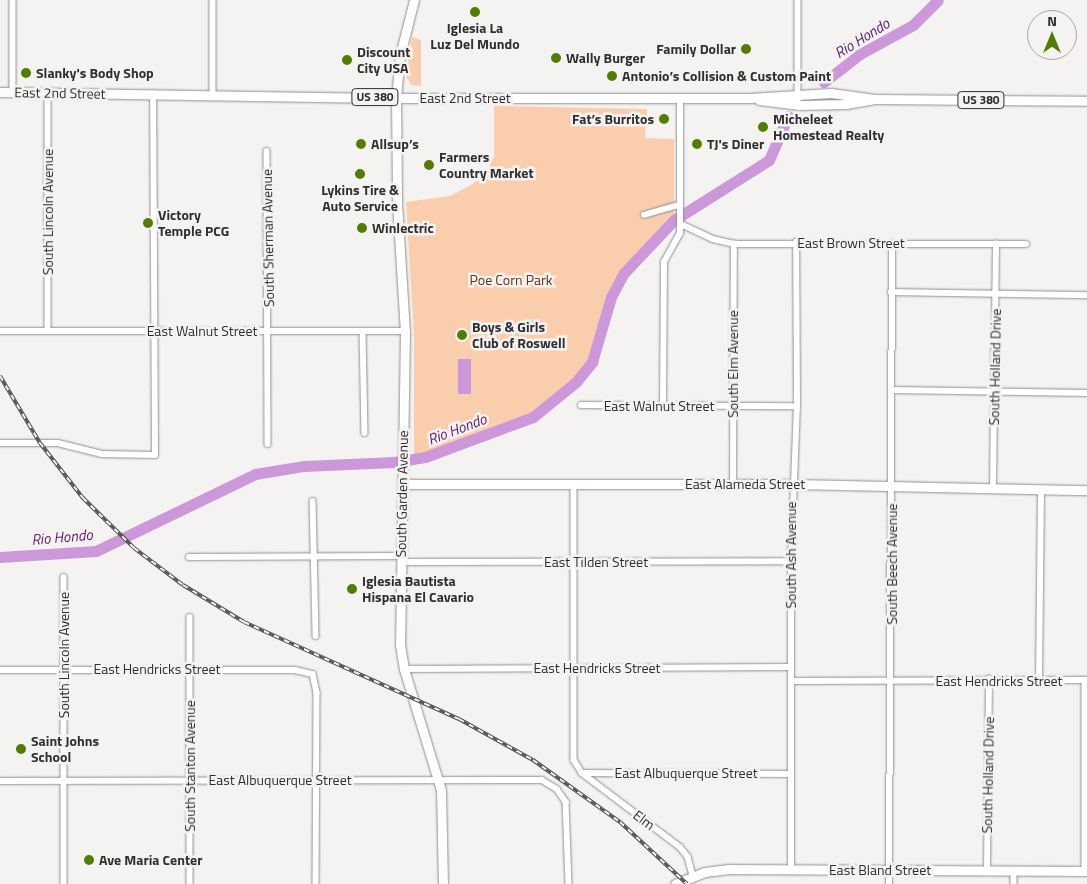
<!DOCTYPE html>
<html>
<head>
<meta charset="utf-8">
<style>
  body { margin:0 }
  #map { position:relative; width:1087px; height:884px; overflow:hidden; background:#f5f2f2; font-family:"Titillium Web",sans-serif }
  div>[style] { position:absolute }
  .green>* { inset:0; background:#facdad }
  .water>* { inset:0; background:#cc98da; transform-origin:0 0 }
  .river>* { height:11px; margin:-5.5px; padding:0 5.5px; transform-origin:5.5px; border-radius:5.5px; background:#cc98da }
  .roads { filter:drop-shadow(0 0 1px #918e8e) drop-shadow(0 0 1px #918e8e) }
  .street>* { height:5.5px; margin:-2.75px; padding:0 2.75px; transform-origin:2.75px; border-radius:2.75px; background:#fff }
  .secondary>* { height:9px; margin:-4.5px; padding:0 4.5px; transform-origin:4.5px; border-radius:4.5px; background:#fff }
  .primary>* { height:9px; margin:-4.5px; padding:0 4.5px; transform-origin:4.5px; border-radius:4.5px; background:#fff }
  .rail>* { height:4px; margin-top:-2px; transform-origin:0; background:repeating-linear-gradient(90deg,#f5f2f2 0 5.5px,#504f4f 0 11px); box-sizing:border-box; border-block:1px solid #504f4f }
  .dots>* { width:14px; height:14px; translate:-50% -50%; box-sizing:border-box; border:2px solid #f5f2f2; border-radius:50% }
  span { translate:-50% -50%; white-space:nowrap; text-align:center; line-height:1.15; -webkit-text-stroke:5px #f5f2f2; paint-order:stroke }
  .shield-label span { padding:1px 4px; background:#f5f2f2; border:1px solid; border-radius:4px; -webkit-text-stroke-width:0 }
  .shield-label { font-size:12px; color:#302f2f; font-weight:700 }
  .poi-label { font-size:14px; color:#302f2f; font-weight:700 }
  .right { translate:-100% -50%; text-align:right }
  .left { translate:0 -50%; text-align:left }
  .street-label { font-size:14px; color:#302f2f }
  .park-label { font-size:14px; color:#62350d }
  .water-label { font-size:15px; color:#5d1d6b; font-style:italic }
  .north { position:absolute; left:1027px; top:10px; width:50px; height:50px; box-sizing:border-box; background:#f5f2f2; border:1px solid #a6a4a4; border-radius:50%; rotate:0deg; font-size:14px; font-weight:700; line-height:20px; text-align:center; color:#302f2f }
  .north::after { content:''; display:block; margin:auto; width:18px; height:22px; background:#527d00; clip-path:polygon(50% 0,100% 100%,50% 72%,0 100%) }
</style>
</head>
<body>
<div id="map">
  <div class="green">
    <i style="clip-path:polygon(412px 37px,421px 40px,421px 86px,411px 85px,406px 75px)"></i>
    <i style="clip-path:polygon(494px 106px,647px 109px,645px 138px,674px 139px,674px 220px,624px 273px,611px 297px,592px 362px,576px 382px,547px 407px,519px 423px,414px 459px,414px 336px,406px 202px,450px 196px,473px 184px,487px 171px,494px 156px)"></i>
  </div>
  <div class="water">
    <i style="left:458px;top:359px;width:13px;height:35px"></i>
  </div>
  <div class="river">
    <i style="left:824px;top:82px;width:46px;rotate:-37.9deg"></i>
    <i style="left:860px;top:54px;width:60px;rotate:-28.7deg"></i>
    <i style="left:913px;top:25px;width:35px;rotate:-45deg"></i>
    <i style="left:0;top:557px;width:96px;rotate:-3.6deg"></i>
    <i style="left:96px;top:551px;width:177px;rotate:-25.8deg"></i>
    <i style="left:255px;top:474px;width:50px;rotate:-9.3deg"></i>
    <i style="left:304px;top:466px;width:90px;rotate:-2.5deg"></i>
    <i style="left:394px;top:462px;width:31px;rotate:-9deg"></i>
    <i style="left:425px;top:457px;width:115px;rotate:-20.3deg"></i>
    <i style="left:533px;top:417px;width:55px;rotate:-39.1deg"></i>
    <i style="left:576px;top:382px;width:26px;rotate:-51deg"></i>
    <i style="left:592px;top:362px;width:68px;rotate:-73.7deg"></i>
    <i style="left:611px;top:297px;width:27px;rotate:-62deg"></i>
    <i style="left:624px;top:273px;width:73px;rotate:-46.7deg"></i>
    <i style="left:674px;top:220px;width:112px;rotate:-32.3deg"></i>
    <i style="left:769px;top:160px;width:48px;rotate:-66.6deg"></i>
  </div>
  <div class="roads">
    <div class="street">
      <i style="left:13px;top:0;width:92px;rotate:90deg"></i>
      <i style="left:213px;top:0;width:95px;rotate:90deg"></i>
      <i style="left:798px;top:0;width:105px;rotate:90deg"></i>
      <i style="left:48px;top:93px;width:238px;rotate:90deg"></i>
      <i style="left:267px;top:151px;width:293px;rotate:89.8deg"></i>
      <i style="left:644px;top:215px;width:35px;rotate:-16deg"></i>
      <i style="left:681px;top:224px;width:35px;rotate:25deg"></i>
      <i style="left:713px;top:239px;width:22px;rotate:13deg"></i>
      <i style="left:734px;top:244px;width:292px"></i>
      <i style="left:891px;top:292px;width:196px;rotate:0.9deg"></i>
      <i style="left:0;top:331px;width:405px"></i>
      <i style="left:363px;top:331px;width:102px;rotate:88.9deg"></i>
      <i style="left:892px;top:390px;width:195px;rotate:0.9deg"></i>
      <i style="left:581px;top:405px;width:216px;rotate:0.3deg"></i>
      <i style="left:663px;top:405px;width:143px;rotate:-89.6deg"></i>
      <i style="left:664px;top:262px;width:33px;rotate:-61deg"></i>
      <i style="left:680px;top:233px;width:135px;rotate:-90deg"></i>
      <i style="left:0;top:443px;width:58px"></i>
      <i style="left:58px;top:443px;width:45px;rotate:14deg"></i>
      <i style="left:102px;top:454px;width:53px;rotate:1.1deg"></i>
      <i style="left:155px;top:455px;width:361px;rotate:-90.3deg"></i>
      <i style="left:574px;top:483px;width:277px;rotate:90deg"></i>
      <i style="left:574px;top:760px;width:15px;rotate:58deg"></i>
      <i style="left:582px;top:773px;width:123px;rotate:37.1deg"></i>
      <i style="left:680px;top:847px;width:13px;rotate:51deg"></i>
      <i style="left:688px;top:857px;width:20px;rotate:75deg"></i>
      <i style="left:733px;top:484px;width:240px;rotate:-89.8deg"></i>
      <i style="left:993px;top:489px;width:245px;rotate:-89.3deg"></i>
      <i style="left:313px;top:501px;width:135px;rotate:88.7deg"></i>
      <i style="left:189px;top:557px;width:212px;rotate:-0.3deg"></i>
      <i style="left:401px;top:562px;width:390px;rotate:-0.1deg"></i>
      <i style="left:64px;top:577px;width:307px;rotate:90deg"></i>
      <i style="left:190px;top:617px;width:267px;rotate:90deg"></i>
      <i style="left:404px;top:669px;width:387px;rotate:-0.3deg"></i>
      <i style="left:0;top:670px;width:295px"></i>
      <i style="left:295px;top:670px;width:18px;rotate:13deg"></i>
      <i style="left:313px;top:674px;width:19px;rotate:78deg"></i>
      <i style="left:317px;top:693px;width:191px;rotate:90.3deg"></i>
      <i style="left:791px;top:681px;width:296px;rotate:-0.2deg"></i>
      <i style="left:1039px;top:681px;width:191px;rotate:-89.4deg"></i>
      <i style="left:1085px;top:682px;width:189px;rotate:90deg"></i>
      <i style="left:582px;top:773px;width:209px;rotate:0.3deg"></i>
      <i style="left:0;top:781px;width:542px;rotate:-0.11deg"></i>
      <i style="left:542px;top:780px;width:17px;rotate:31deg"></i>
      <i style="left:557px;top:789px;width:16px;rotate:55deg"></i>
      <i style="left:566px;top:802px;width:82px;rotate:87.9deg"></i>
      <i style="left:791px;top:869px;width:308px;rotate:-90deg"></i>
      <i style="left:791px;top:561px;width:155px;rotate:-87.8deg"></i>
      <i style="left:797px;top:406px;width:164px;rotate:-90.3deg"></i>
      <i style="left:987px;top:870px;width:191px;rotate:-89.4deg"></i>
      <i style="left:1014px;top:870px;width:14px;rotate:90deg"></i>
      <i style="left:889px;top:884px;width:640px;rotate:-89.73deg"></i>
    </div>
    <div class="secondary">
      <i style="left:414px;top:0;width:57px;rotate:104.3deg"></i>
      <i style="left:400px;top:55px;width:43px;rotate:95.3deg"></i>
      <i style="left:396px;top:98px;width:104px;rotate:89.4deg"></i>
      <i style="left:397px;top:202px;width:129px;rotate:86.5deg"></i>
      <i style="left:405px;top:331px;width:313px;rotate:90.9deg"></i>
      <i style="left:400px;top:644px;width:25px;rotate:81deg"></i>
      <i style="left:404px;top:669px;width:127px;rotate:73deg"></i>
      <i style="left:441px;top:790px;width:94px;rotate:88.8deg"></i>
      <i style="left:404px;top:484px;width:390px"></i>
      <i style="left:794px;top:484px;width:293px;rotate:1.2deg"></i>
      <i style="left:675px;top:884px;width:32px;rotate:-22deg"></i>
      <i style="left:705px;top:872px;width:24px;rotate:-7deg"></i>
      <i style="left:729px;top:869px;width:358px;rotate:0.3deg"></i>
    </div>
    <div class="primary">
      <i style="left:0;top:92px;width:396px;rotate:0.9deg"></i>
      <i style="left:396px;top:98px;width:353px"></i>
      <i style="left:749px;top:98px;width:82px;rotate:-3.5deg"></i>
      <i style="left:831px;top:93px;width:44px;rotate:7.8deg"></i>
      <i style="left:759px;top:100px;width:39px;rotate:7deg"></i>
      <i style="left:798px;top:105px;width:48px;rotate:-1.2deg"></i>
      <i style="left:846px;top:104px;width:29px;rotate:-10deg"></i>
      <i style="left:875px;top:99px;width:212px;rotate:0.5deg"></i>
    </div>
  </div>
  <div class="rail">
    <i style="left:0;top:376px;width:78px;rotate:59.2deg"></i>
    <i style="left:40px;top:443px;width:70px;rotate:52deg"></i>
    <i style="left:83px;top:498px;width:71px;rotate:44.4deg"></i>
    <i style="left:134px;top:548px;width:61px;rotate:37.1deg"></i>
    <i style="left:183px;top:585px;width:71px;rotate:31.2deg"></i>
    <i style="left:244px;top:622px;width:236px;rotate:24.3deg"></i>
    <i style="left:459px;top:719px;width:85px;rotate:29deg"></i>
    <i style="left:533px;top:760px;width:107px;rotate:35.5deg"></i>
    <i style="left:620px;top:822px;width:91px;rotate:42.8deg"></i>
  </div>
  <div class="dots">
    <i style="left:475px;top:12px;background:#527d00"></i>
    <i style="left:746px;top:49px;background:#527d00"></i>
    <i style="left:556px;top:58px;background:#527d00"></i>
    <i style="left:347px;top:60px;background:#527d00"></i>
    <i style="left:26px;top:73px;background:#527d00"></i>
    <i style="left:612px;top:76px;background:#527d00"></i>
    <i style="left:664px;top:119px;background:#527d00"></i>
    <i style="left:763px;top:127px;background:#527d00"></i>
    <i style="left:361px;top:144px;background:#527d00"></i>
    <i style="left:697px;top:144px;background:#527d00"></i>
    <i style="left:429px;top:165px;background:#527d00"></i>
    <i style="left:360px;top:174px;background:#527d00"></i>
    <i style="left:148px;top:223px;background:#527d00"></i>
    <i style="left:362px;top:228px;background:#527d00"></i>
    <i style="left:462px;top:335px;background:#527d00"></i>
    <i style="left:352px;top:589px;background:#527d00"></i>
    <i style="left:21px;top:749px;background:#527d00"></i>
    <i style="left:89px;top:860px;background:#527d00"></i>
  </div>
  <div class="shield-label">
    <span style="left:375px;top:97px">US 380</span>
    <span style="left:981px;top:100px">US 380</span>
  </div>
  <div class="poi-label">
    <span style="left:475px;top:36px">Iglesia La<br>Luz Del Mundo</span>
    <span class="right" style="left:736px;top:49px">Family Dollar</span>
    <span class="left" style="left:357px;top:60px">Discount<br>City USA</span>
    <span class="left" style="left:566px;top:58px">Wally Burger</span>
    <span class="left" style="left:36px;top:73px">Slanky's Body Shop</span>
    <span class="left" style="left:622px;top:76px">Antonio’s Collision &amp; Custom Paint</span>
    <span class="right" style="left:654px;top:119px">Fat’s Burritos</span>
    <span class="left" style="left:773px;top:127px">Micheleet<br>Homestead Realty</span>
    <span class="left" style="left:371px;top:144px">Allsup’s</span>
    <span class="left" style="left:707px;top:144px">TJ's Diner</span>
    <span class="left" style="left:439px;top:165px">Farmers<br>Country Market</span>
    <span style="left:360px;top:198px">Lykins Tire &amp;<br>Auto Service</span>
    <span class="left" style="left:158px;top:223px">Victory<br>Temple PCG</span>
    <span class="left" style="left:372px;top:228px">Winlectric</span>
    <span class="left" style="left:472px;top:335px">Boys &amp; Girls<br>Club of Roswell</span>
    <span class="left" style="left:362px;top:589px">Iglesia Bautista<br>Hispana El Cavario</span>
    <span class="left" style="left:31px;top:749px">Saint Johns<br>School</span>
    <span class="left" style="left:99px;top:860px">Ave Maria Center</span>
  </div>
  <div class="street-label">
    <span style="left:60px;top:93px;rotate:1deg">East 2nd Street</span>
    <span style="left:465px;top:98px">East 2nd Street</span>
    <span style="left:48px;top:212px;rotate:-90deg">South Lincoln Avenue</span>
    <span style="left:268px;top:238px;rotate:-91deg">South Sherman Avenue</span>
    <span style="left:851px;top:243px">East Brown Street</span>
    <span style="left:202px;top:331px">East Walnut Street</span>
    <span style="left:733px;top:364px;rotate:-90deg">South Elm Avenue</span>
    <span style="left:995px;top:367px;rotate:-89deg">South Holland Drive</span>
    <span style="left:659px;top:406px">East Walnut Street</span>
    <span style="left:745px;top:484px">East Alameda Street</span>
    <span style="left:402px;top:494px;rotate:-89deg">South Garden Avenue</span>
    <span style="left:791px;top:555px;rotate:-90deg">South Ash Avenue</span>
    <span style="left:596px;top:562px">East Tilden Street</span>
    <span style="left:892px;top:564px;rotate:-90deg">South Beech Avenue</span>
    <span style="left:64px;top:655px;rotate:-90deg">South Lincoln Avenue</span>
    <span style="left:597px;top:668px">East Hendricks Street</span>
    <span style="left:157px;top:669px">East Hendricks Street</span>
    <span style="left:999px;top:681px">East Hendricks Street</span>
    <span style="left:190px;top:766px;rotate:-90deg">South Stanton Avenue</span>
    <span style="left:686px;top:773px">East Albuquerque Street</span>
    <span style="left:988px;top:775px;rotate:-89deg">South Holland Drive</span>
    <span style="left:280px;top:780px">East Albuquerque Street</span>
    <span style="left:644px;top:820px;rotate:37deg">Elm</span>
    <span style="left:880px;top:870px">East Bland Street</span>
  </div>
  <div class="park-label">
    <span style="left:511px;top:280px">Poe Corn Park</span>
  </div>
  <div class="water-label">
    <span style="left:862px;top:38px;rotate:-32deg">Rio Hondo</span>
    <span style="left:457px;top:429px;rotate:-21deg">Rio Hondo</span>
    <span style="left:62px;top:537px;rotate:-5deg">Rio Hondo</span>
  </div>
  <div class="north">N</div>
</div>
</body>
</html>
